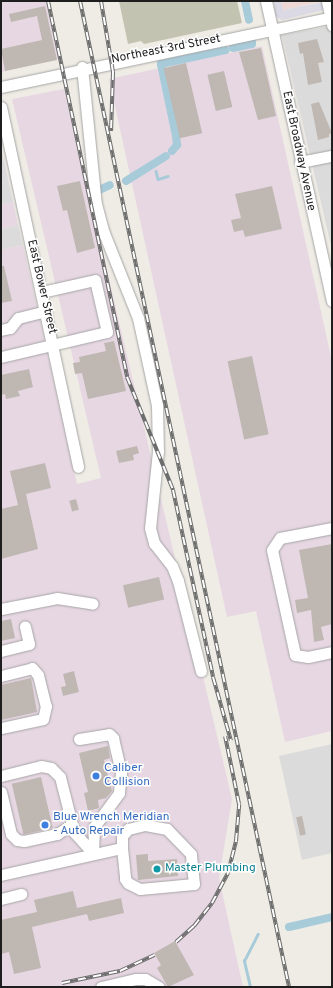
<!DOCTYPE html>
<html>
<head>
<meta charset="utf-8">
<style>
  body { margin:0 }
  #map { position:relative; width:333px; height:988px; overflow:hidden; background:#efece5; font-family:Overpass,sans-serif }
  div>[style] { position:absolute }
  .residential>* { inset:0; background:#dcdbdb }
  .commercial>* { inset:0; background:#eed8d5 }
  .industrial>* { inset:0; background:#e7d7e3 }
  .construction>* { inset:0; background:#c2c3b1 }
  .plaza>* { inset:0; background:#dad9e4 }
  .stream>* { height:2.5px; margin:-1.25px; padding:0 1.25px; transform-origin:1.25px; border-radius:1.25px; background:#a8cbda }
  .canal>* { height:8px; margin:-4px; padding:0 4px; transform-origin:4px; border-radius:4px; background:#a8cbda }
  .building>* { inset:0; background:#bfb8b2; transform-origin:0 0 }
  .roads { filter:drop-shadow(0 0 1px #a5a5a5) drop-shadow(0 0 1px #a5a5a5) }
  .minor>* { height:11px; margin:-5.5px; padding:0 5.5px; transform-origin:5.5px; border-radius:5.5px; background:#fff }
  .rail>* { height:4px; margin-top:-2px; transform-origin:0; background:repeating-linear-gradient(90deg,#fff 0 8px,#6c6c6c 0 16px); box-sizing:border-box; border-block:1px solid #6c6c6c }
  .dots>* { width:11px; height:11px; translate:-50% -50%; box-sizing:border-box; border:2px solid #fff; border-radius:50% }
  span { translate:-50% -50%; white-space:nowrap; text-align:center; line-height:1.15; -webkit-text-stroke:3px #fff; paint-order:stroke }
  .street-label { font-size:12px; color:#1e1e1e }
  .shop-label { font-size:12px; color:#366cbe }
  .left { translate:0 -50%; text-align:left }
  .culture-label { font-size:12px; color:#0d838f }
  .frame { position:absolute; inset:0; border:2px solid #1e1e1e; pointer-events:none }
</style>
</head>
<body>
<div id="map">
  <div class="residential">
    <i style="clip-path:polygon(332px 26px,332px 250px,282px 35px)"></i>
    <i style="clip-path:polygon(1px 147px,13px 202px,1px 205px)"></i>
    <i style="clip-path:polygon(18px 225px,23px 245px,1px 250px,1px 229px)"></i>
    <i style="clip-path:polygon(332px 744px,332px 853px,302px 860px,279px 756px)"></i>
  </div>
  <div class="commercial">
    <i style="clip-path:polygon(281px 1px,323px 1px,283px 10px)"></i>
  </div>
  <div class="industrial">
    <i style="clip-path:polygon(1px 1px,46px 1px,58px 59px,1px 72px)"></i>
    <i style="clip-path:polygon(262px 46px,332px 361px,332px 731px,285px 742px,256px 611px,227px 617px,109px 79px)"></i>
    <i style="clip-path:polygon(64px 89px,232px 799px,219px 878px,243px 987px,1px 987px,1px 250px,23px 245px,77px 484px,101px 478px,12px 99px)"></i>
    <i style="clip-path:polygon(13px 202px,18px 225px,1px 229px,1px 205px)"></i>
  </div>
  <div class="construction">
    <i style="clip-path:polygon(119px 1px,237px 1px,242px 23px,144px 44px,141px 41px,128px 44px)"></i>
  </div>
  <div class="plaza">
    <i style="clip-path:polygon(274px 1px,281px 1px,283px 10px,322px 2px,324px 10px,282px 20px,275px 16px)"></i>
  </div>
  <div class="stream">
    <i style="left:156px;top:171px;width:8px;rotate:76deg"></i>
    <i style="left:158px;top:179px;width:10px;rotate:-17deg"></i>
    <i style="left:250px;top:987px;width:27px;rotate:-103deg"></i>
    <i style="left:244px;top:961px;width:30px;rotate:-63deg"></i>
  </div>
  <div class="canal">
    <i style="left:245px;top:1px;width:19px;rotate:78deg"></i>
    <i style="left:233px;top:48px;width:19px;rotate:-12deg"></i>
    <i style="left:252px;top:44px;width:5px;rotate:-90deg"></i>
    <i style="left:172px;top:151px;width:8px;rotate:-50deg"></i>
    <i style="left:177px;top:145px;width:9px;rotate:-96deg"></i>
    <i style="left:176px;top:136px;width:74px;rotate:-101.8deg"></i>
    <i style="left:161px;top:64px;width:66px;rotate:-12.2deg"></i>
    <i style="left:126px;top:181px;width:47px;rotate:-32deg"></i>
    <i style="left:97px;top:191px;width:14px;rotate:-25deg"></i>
    <i style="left:289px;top:927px;width:44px;rotate:-13.1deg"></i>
  </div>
  <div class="building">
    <i style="clip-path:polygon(45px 6px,57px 60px,5px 71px,1px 49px,42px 40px,37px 16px,11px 22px,9px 14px)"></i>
    <i style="clip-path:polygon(317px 39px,324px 62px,318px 63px,322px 82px,308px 85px,303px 53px,300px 54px,298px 43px)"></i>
    <i style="clip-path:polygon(261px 48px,276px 116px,258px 120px,239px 52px)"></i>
    <i style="left:186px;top:63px;width:72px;height:23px;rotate:77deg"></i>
    <i style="left:224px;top:71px;width:37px;height:17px;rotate:77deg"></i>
    <i style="clip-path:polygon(319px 102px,332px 133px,329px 134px,329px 137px,318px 140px,311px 104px)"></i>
    <i style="clip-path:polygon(80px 181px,95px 248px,77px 253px,67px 210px,63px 211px,57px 186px)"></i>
    <i style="clip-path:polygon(272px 186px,282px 229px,245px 237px,243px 230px,234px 232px,231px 220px,241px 218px,235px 194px)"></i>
    <i style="clip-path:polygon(1px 266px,4px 266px,12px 301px,1px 303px)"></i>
    <i style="clip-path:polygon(114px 341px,126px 391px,88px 399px,82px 373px,75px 374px,73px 363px,80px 362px,79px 357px,106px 351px,104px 343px)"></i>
    <i style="left:252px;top:356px;width:80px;height:25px;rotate:78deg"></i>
    <i style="clip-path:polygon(29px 369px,33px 387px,18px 391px,20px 396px,6px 399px,5px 394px,1px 395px,1px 375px)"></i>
    <i style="clip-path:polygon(137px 446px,139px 453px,133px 455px,134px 460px,119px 463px,116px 451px)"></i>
    <i style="clip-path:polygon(45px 463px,51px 488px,26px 494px,38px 549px,1px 559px,1px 509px,18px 505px,10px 471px)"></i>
    <i style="left:76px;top:499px;width:11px;height:7px;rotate:75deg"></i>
    <i style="clip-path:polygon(332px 544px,332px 624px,321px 627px,324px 640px,314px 642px,311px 610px,297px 613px,295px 600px,308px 598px,299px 550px)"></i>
    <i style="left:159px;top:577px;width:23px;height:37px;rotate:77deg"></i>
    <i style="clip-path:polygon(11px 619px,15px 638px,1px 641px,1px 621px)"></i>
    <i style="clip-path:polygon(74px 671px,79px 692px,63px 696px,61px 687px,66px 686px,63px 674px)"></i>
    <i style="clip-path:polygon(31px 678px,37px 712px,1px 720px,1px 685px)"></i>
    <i style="clip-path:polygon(108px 746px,110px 758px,104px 760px,112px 791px,106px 798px,98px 800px,99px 808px,88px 811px,84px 793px,88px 792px,79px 753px)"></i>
    <i style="left:41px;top:777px;width:52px;height:30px;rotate:77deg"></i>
    <i style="left:302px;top:816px;width:19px;height:6px;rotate:78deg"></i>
    <i style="clip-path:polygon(148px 854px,148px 861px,177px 859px,178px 876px,138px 880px,136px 855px)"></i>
    <i style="clip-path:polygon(73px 891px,77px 908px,121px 898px,124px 913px,89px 921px,87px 914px,32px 927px,41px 968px,14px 974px,9px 952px,1px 954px,1px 920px,37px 912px,34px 900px)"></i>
    <i style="clip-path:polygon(175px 941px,194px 975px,168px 987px,157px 968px,161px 965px,154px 953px)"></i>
  </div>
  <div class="roads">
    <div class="minor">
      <i style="left:266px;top:1px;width:307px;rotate:77.6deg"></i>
      <i style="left:327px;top:1px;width:25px;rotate:78deg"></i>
      <i style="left:82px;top:67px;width:138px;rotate:84.2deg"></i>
      <i style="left:96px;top:204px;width:30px;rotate:75deg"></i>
      <i style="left:104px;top:233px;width:92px;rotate:68.2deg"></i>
      <i style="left:138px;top:318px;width:89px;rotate:77.7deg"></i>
      <i style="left:157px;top:405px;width:46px;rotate:88.8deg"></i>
      <i style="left:158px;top:451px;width:77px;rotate:95.9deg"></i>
      <i style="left:150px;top:528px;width:16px;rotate:75deg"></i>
      <i style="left:154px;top:543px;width:29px;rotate:52deg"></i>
      <i style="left:172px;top:566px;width:16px;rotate:68deg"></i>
      <i style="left:178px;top:581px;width:93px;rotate:75.7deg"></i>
      <i style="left:1px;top:87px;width:338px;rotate:-11.9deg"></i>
      <i style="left:1px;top:107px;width:368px;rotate:77.9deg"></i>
      <i style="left:300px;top:162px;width:33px;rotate:-11deg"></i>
      <i style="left:1px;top:330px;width:9px;rotate:-13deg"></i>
      <i style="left:10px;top:328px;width:13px;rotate:-51deg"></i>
      <i style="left:18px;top:318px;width:29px;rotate:-14deg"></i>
      <i style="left:1px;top:357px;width:109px;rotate:-13.3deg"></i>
      <i style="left:107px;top:332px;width:53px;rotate:-103deg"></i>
      <i style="left:95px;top:280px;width:54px;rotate:167.2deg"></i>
      <i style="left:332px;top:528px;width:53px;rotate:169.1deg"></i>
      <i style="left:280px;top:538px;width:14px;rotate:124deg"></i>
      <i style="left:272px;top:550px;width:107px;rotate:77.6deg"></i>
      <i style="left:295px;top:655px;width:13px;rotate:9deg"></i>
      <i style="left:308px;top:657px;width:25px;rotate:-12deg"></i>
      <i style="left:1px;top:609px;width:57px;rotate:-11.1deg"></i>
      <i style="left:57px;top:598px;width:36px;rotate:9deg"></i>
      <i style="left:1px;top:651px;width:29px;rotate:-14deg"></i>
      <i style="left:29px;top:644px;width:18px;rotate:-103deg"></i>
      <i style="left:1px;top:676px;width:32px;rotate:-14deg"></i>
      <i style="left:32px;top:668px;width:9px;rotate:49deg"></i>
      <i style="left:38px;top:675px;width:32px;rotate:76deg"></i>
      <i style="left:46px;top:706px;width:13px;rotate:103deg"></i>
      <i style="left:43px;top:719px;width:43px;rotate:167.9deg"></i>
      <i style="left:79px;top:739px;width:30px;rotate:-9deg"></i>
      <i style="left:109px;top:734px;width:6px;rotate:45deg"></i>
      <i style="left:113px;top:738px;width:36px;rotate:77deg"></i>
      <i style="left:121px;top:773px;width:20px;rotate:96deg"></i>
      <i style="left:119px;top:793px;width:42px;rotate:126.3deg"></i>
      <i style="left:94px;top:827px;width:26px;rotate:92deg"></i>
      <i style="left:1px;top:776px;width:41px;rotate:-14deg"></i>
      <i style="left:41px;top:766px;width:10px;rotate:11deg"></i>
      <i style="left:51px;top:768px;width:13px;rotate:45deg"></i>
      <i style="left:60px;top:777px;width:57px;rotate:75.7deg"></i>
      <i style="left:74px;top:832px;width:28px;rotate:48deg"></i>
      <i style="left:1px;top:792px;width:43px;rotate:76.6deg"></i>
      <i style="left:11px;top:834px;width:8px;rotate:45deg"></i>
      <i style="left:17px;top:840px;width:7px;rotate:8deg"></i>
      <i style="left:24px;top:841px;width:34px;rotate:-12deg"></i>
      <i style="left:57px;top:834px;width:17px;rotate:-33deg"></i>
      <i style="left:1px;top:875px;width:124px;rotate:-12.6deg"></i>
      <i style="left:122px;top:848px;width:31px;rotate:84deg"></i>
      <i style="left:125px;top:879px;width:5px;rotate:53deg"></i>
      <i style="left:128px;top:883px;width:13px;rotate:27deg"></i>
      <i style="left:140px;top:889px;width:54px;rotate:-5.3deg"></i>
      <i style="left:194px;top:884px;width:30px;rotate:-96deg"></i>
      <i style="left:191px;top:854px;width:35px;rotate:-134deg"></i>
      <i style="left:167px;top:829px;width:22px;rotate:-170deg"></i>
      <i style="left:145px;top:825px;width:17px;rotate:167deg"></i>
      <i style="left:128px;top:829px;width:9px;rotate:131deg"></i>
      <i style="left:122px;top:836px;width:12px;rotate:90deg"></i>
      <i style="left:1px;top:899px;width:21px;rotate:-14deg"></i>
      <i style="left:101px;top:987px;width:35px;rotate:-13deg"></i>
      <i style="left:135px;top:979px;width:10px"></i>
      <i style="left:145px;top:979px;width:16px;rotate:30deg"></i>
    </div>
  </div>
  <div class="rail">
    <i style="left:48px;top:1px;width:384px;rotate:78.1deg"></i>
    <i style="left:127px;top:377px;width:122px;rotate:67.8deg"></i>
    <i style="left:173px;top:490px;width:191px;rotate:77.9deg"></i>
    <i style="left:213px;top:677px;width:66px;rotate:74.3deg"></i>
    <i style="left:80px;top:1px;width:1008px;rotate:78.03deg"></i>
    <i style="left:101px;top:1px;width:72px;rotate:80.4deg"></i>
    <i style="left:113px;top:72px;width:59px;rotate:91.9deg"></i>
    <i style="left:176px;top:942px;width:24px;rotate:-42deg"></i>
    <i style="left:194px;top:926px;width:29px;rotate:-52deg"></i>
    <i style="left:212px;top:903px;width:34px;rotate:-62deg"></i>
    <i style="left:228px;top:873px;width:33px;rotate:-76deg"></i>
    <i style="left:236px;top:841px;width:37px;rotate:-85deg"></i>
    <i style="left:239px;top:804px;width:69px;rotate:-101.6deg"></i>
    <i style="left:62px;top:983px;width:59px;rotate:-11.7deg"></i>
    <i style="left:120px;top:971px;width:38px;rotate:-25deg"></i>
  </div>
  <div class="dots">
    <i style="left:96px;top:776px;background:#3f7fe0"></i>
    <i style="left:45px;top:825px;background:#3f7fe0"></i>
    <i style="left:157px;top:869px;background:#0f9aa8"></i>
  </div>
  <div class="street-label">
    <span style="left:166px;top:50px;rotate:-11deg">Northeast 3rd Street</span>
    <span style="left:298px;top:151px;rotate:78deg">East Broadway Avenue</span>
    <span style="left:41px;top:287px;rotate:77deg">East Bower Street</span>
  </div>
  <div class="shop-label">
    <span class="left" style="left:104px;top:776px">Caliber<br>Collision</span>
    <span class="left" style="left:53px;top:825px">Blue Wrench Meridian<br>- Auto Repair</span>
  </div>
  <div class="culture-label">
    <span class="left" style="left:165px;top:869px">Master Plumbing</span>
  </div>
  <div class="frame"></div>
</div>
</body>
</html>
